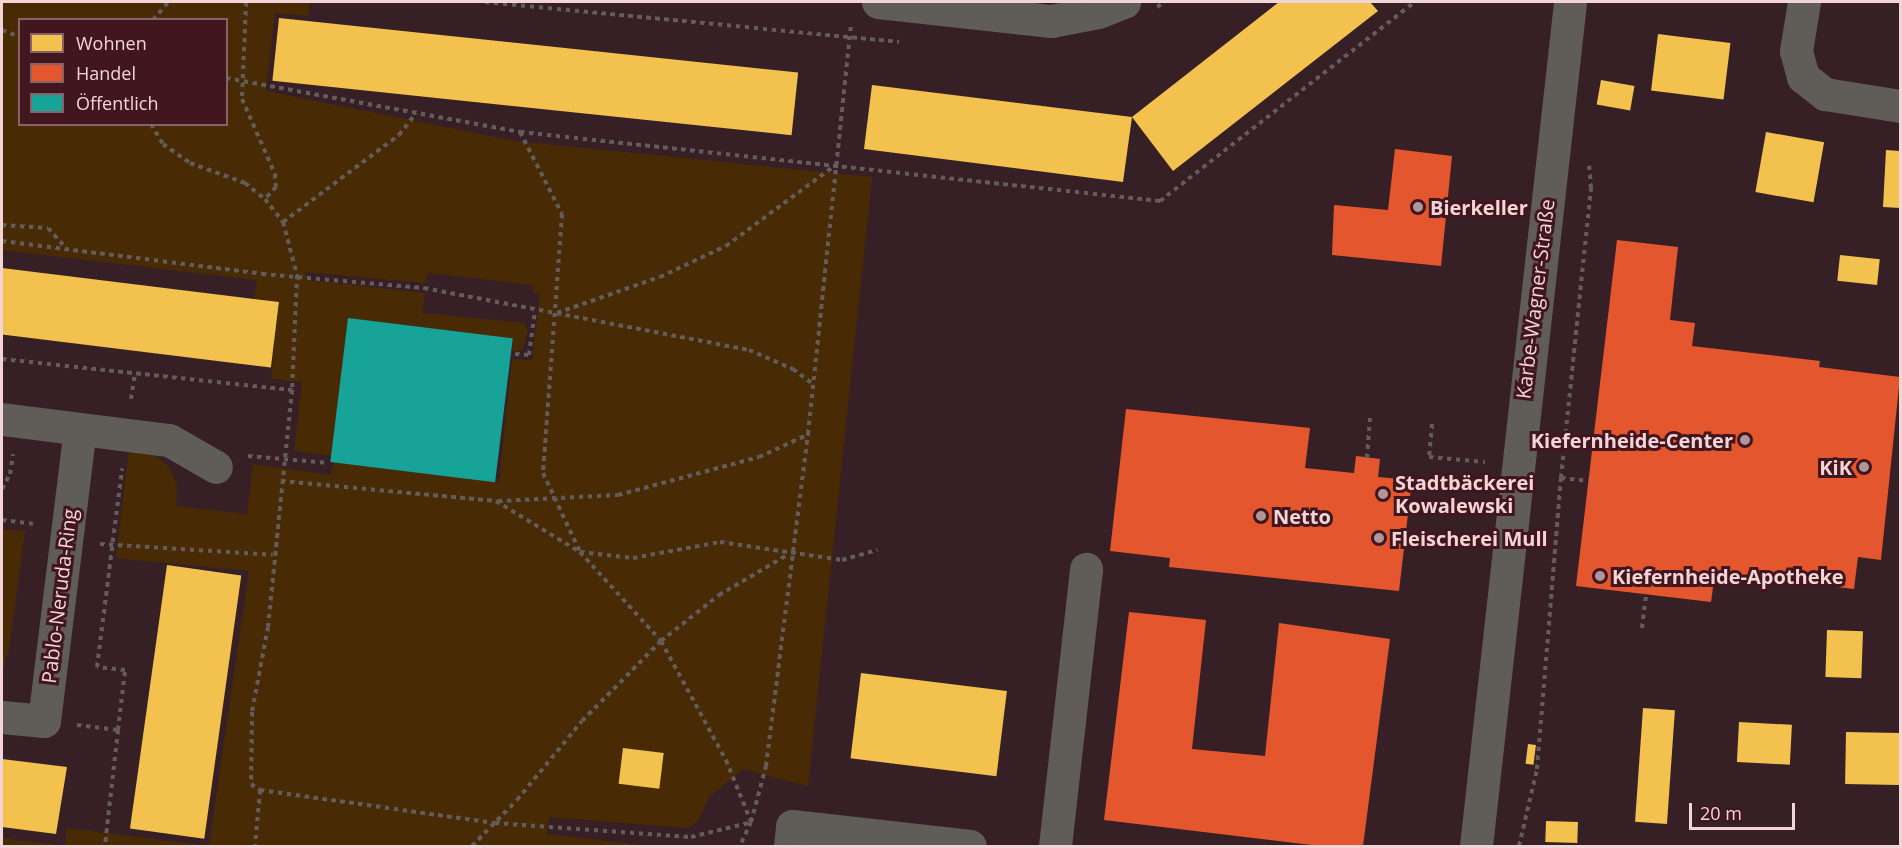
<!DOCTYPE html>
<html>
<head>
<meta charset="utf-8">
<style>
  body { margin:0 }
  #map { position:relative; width:1902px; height:848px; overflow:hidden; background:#372025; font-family:"Open Sans",sans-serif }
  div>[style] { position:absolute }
  .green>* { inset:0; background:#482b05 }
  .homes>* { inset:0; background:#f2c14e; transform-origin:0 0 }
  .shops>* { inset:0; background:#e4572e }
  .public>* { inset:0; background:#17a398; transform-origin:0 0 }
  .path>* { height:4px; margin-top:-2px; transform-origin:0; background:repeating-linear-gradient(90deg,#645c5b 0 4.5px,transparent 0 9px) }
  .minor>* { height:33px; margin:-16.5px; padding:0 16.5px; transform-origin:16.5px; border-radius:16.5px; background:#605c58 }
  .dots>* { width:16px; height:16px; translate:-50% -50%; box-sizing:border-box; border:3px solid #41161f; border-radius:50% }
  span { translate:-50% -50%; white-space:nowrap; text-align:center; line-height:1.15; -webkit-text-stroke:6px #41161f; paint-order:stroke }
  .poi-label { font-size:20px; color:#f3d5d8; font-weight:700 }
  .left { translate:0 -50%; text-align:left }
  .right { translate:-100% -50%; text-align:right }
  .street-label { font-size:20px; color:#f3d5d8 }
  .frame { position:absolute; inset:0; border:3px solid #f3d5d8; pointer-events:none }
  .legend { position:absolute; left:18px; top:18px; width:210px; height:108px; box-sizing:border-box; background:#41161f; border:2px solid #886269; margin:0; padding:8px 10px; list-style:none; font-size:18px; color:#f3d5d8 }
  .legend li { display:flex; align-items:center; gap:12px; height:30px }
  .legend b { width:30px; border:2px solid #886269 }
  .scale { position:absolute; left:1689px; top:803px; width:106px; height:27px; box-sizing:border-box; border:3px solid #f3d5d8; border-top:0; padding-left:8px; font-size:18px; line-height:21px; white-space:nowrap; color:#f3d5d8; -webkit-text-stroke:4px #41161f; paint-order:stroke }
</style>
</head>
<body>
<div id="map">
  <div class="green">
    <i style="clip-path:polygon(evenodd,2px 2px,310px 2px,308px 16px,275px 13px,266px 91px,515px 141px,872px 177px,808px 786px,743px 769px,709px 797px,697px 822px,688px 828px,549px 817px,547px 834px,649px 846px,2px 846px,2px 838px,65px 846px,67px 828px,209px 846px,249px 571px,116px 558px,129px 450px,152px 453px,169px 467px,177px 486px,176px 506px,247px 514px,253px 464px,331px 475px,333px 462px,499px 482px,512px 359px,532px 360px,540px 294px,533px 293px,533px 285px,428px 273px,425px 283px,305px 272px,306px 280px,425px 293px,422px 313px,525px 323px,528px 331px,522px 351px,512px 351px,513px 339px,348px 318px,334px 456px,294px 451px,302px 382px,271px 379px,279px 302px,254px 298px,257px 280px,2px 250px,2px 2px,20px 20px,226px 20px,226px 124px,20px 124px,20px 20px)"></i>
    <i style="clip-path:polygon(2px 529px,25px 531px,9px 650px,2px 673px)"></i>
  </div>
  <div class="homes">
    <i style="clip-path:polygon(1279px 2px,1370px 2px,1378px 11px,1173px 171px,1132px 117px,1123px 182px,864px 149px,872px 85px,1132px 117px)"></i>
    <i style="left:279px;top:18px;width:522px;height:63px;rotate:6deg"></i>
    <i style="left:1658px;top:34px;width:73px;height:57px;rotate:7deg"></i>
    <i style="left:1601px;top:80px;width:34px;height:25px;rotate:10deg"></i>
    <i style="left:1766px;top:132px;width:59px;height:61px;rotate:10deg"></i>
    <i style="clip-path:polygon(1886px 150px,1900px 151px,1900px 208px,1883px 207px)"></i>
    <i style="left:1840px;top:255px;width:40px;height:26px;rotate:6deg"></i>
    <i style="left:2px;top:268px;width:279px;height:66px;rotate:7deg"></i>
    <i style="left:167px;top:565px;width:75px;height:266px;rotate:8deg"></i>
    <i style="left:1827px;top:630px;width:36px;height:47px;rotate:2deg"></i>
    <i style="left:861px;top:673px;width:147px;height:86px;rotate:7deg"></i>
    <i style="left:1643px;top:708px;width:32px;height:114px;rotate:4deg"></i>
    <i style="left:1739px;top:722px;width:53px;height:40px;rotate:3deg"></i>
    <i style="left:1846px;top:732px;width:54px;height:52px;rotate:1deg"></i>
    <i style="left:1528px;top:744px;width:8px;height:20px;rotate:7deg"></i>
    <i style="left:623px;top:748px;width:41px;height:36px;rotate:7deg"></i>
    <i style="clip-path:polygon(2px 759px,67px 767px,56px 834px,2px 827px)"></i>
    <i style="left:1546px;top:821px;width:32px;height:21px;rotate:2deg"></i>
  </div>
  <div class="shops">
    <i style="clip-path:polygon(1395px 149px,1452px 156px,1441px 266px,1332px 255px,1334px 205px,1388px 210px)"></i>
    <i style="clip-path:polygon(1617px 240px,1678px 247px,1670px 320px,1695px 323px,1692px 346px,1820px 361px,1819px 367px,1900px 377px,1881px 560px,1858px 557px,1854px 589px,1715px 573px,1711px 602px,1576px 586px)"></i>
    <i style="clip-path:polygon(1126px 409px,1310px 428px,1305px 468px,1354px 473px,1356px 456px,1380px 459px,1378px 477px,1412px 480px,1399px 591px,1169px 567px,1170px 558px,1110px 551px)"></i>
    <i style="clip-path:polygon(1129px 612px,1206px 620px,1192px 749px,1265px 756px,1279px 623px,1390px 639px,1363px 846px,1320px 846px,1104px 820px)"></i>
  </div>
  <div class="public">
    <i style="left:348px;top:318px;width:166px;height:145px;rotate:7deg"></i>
  </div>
  <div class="path">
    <i style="left:246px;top:2px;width:97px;rotate:92.4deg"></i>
    <i style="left:242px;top:99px;width:82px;rotate:66.3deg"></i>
    <i style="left:275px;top:174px;width:13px;rotate:86deg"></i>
    <i style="left:276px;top:187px;width:16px;rotate:133deg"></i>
    <i style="left:485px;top:2px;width:416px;rotate:5.5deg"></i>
    <i style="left:1157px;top:7px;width:9px;rotate:-32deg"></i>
    <i style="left:153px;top:20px;width:23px;rotate:-50deg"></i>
    <i style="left:2px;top:30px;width:19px;rotate:21deg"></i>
    <i style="left:226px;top:78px;width:299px;rotate:10.4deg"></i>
    <i style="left:520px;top:132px;width:644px;rotate:6.15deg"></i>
    <i style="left:1160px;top:201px;width:323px;rotate:-38deg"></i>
    <i style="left:151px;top:124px;width:23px;rotate:59deg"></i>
    <i style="left:163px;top:144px;width:33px;rotate:35deg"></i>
    <i style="left:190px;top:163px;width:59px;rotate:20deg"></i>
    <i style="left:245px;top:183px;width:26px;rotate:39deg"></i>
    <i style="left:265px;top:199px;width:29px;rotate:52deg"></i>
    <i style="left:283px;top:222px;width:55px;rotate:75.2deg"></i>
    <i style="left:297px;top:275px;width:115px;rotate:92.5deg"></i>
    <i style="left:292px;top:390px;width:238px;rotate:95.8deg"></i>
    <i style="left:268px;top:627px;width:86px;rotate:100.7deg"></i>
    <i style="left:252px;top:712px;width:72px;rotate:90.8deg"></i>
    <i style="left:251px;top:784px;width:11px;rotate:34deg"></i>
    <i style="left:260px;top:790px;width:56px;rotate:95.1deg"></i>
    <i style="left:520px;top:132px;width:92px;rotate:62.9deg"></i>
    <i style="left:562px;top:214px;width:260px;rotate:94.2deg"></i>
    <i style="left:543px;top:473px;width:87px;rotate:64.9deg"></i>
    <i style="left:580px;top:552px;width:120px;rotate:47.7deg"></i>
    <i style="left:661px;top:641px;width:136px;rotate:61.4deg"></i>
    <i style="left:726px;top:760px;width:67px;rotate:68deg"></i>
    <i style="left:751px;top:822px;width:26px;rotate:115deg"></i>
    <i style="left:283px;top:222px;width:145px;rotate:-36.9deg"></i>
    <i style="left:399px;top:135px;width:28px;rotate:-52deg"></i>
    <i style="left:2px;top:225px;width:46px;rotate:3.7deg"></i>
    <i style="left:48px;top:228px;width:24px;rotate:48deg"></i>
    <i style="left:2px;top:241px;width:262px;rotate:7.2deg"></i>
    <i style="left:262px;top:274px;width:163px;rotate:4.9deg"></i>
    <i style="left:424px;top:288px;width:331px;rotate:10.8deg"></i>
    <i style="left:749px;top:350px;width:48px;rotate:23.4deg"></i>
    <i style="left:793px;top:369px;width:25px;rotate:37deg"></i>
    <i style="left:557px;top:313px;width:109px;rotate:-19.3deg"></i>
    <i style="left:660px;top:277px;width:73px;rotate:-25.2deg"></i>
    <i style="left:726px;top:246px;width:134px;rotate:-36.5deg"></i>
    <i style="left:515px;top:354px;width:14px;rotate:4deg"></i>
    <i style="left:529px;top:355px;width:45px;rotate:-82.4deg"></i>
    <i style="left:2px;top:359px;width:292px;rotate:6.1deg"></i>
    <i style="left:131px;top:399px;width:26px;rotate:-81deg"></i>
    <i style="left:1432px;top:424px;width:33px;rotate:95deg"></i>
    <i style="left:1429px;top:457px;width:56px;rotate:5.1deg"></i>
    <i style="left:248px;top:456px;width:81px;rotate:4.9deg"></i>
    <i style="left:1367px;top:458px;width:40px;rotate:-85.7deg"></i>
    <i style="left:1561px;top:478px;width:28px;rotate:6deg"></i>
    <i style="left:281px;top:481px;width:216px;rotate:5.3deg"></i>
    <i style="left:496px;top:501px;width:98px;rotate:31.3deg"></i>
    <i style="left:580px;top:552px;width:53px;rotate:6.5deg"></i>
    <i style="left:633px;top:558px;width:88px;rotate:-10.4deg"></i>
    <i style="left:720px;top:542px;width:123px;rotate:8.4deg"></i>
    <i style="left:842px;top:560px;width:37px;rotate:-16deg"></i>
    <i style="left:2px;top:489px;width:17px;rotate:-62deg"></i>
    <i style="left:10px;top:474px;width:20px;rotate:-81deg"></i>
    <i style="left:498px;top:501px;width:120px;rotate:-2.9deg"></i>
    <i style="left:618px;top:495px;width:146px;rotate:-15.1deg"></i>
    <i style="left:759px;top:457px;width:53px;rotate:-24.6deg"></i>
    <i style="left:2px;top:520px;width:31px;rotate:7deg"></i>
    <i style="left:100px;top:544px;width:173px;rotate:3.6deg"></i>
    <i style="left:1642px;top:628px;width:33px;rotate:-83deg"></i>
    <i style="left:77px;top:725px;width:41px;rotate:7deg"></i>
    <i style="left:118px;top:730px;width:117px;rotate:96.4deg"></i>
    <i style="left:118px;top:730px;width:60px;rotate:-83.3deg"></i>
    <i style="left:125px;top:670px;width:28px;rotate:-174deg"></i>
    <i style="left:97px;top:667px;width:200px;rotate:-82.8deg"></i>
    <i style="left:260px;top:790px;width:237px;rotate:8deg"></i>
    <i style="left:495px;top:823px;width:196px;rotate:4.1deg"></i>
    <i style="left:691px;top:837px;width:63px;rotate:-13.8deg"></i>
    <i style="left:751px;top:822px;width:58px;rotate:-75deg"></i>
    <i style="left:766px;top:766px;width:335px;rotate:-82.8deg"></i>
    <i style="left:808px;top:434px;width:413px;rotate:-84deg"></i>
    <i style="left:472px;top:846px;width:64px;rotate:-45.6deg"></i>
    <i style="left:517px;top:800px;width:102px;rotate:-50.6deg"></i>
    <i style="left:582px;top:721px;width:112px;rotate:-45.4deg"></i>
    <i style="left:661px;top:641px;width:74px;rotate:-38.4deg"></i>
    <i style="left:719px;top:595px;width:81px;rotate:-30.4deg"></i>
    <i style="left:1519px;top:846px;width:79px;rotate:-76.8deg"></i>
    <i style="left:1537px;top:769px;width:292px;rotate:-85.3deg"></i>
    <i style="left:1561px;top:478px;width:292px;rotate:-84.1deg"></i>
    <i style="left:1591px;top:188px;width:23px;rotate:-95deg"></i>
  </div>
  <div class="minor">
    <i style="left:878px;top:2px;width:174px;rotate:6.3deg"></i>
    <i style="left:1051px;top:21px;width:48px;rotate:-10.8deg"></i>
    <i style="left:1098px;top:12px;width:28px;rotate:-21deg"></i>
    <i style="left:1804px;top:2px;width:50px;rotate:99.3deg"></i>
    <i style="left:1796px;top:51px;width:27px;rotate:75deg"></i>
    <i style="left:1803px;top:77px;width:28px;rotate:38deg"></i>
    <i style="left:1825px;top:94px;width:76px;rotate:9.1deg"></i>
    <i style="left:2px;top:419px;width:168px;rotate:7.2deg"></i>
    <i style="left:169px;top:440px;width:54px;rotate:29.9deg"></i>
    <i style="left:2px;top:717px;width:42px;rotate:5.4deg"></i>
    <i style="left:44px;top:721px;width:294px;rotate:-83deg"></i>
    <i style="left:790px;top:846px;width:20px;rotate:-84deg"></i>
    <i style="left:792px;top:826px;width:179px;rotate:6.4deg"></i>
    <i style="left:1055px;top:846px;width:279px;rotate:-83.6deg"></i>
    <i style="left:1476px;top:846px;width:849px;rotate:-83.64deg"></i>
  </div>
  <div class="dots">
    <i style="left:1418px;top:207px;background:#b19699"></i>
    <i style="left:1745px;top:440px;background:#b19699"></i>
    <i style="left:1864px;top:467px;background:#b19699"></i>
    <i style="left:1383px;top:494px;background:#b19699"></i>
    <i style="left:1261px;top:516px;background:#b19699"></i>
    <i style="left:1379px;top:538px;background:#b19699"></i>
    <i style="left:1600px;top:576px;background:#b19699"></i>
  </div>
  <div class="poi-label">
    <span class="left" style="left:1430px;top:207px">Bierkeller</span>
    <span class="right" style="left:1733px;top:440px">Kiefernheide-Center</span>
    <span class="right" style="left:1852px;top:467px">KiK</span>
    <span class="left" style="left:1395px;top:494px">Stadtbäckerei<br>Kowalewski</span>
    <span class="left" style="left:1273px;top:516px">Netto</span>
    <span class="left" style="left:1391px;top:538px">Fleischerei Mull</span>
    <span class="left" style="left:1612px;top:576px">Kiefernheide-Apotheke</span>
  </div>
  <div class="street-label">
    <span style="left:1535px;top:299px;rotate:-83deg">Karbe-Wagner-Straße</span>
    <span style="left:59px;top:596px;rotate:-83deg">Pablo-Neruda-Ring</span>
  </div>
  <div class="frame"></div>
  <ul class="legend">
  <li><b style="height:16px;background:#f2c14e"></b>Wohnen</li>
  <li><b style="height:16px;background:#e4572e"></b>Handel</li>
  <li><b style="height:16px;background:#17a398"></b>Öffentlich</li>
  </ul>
  <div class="scale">20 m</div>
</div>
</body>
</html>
